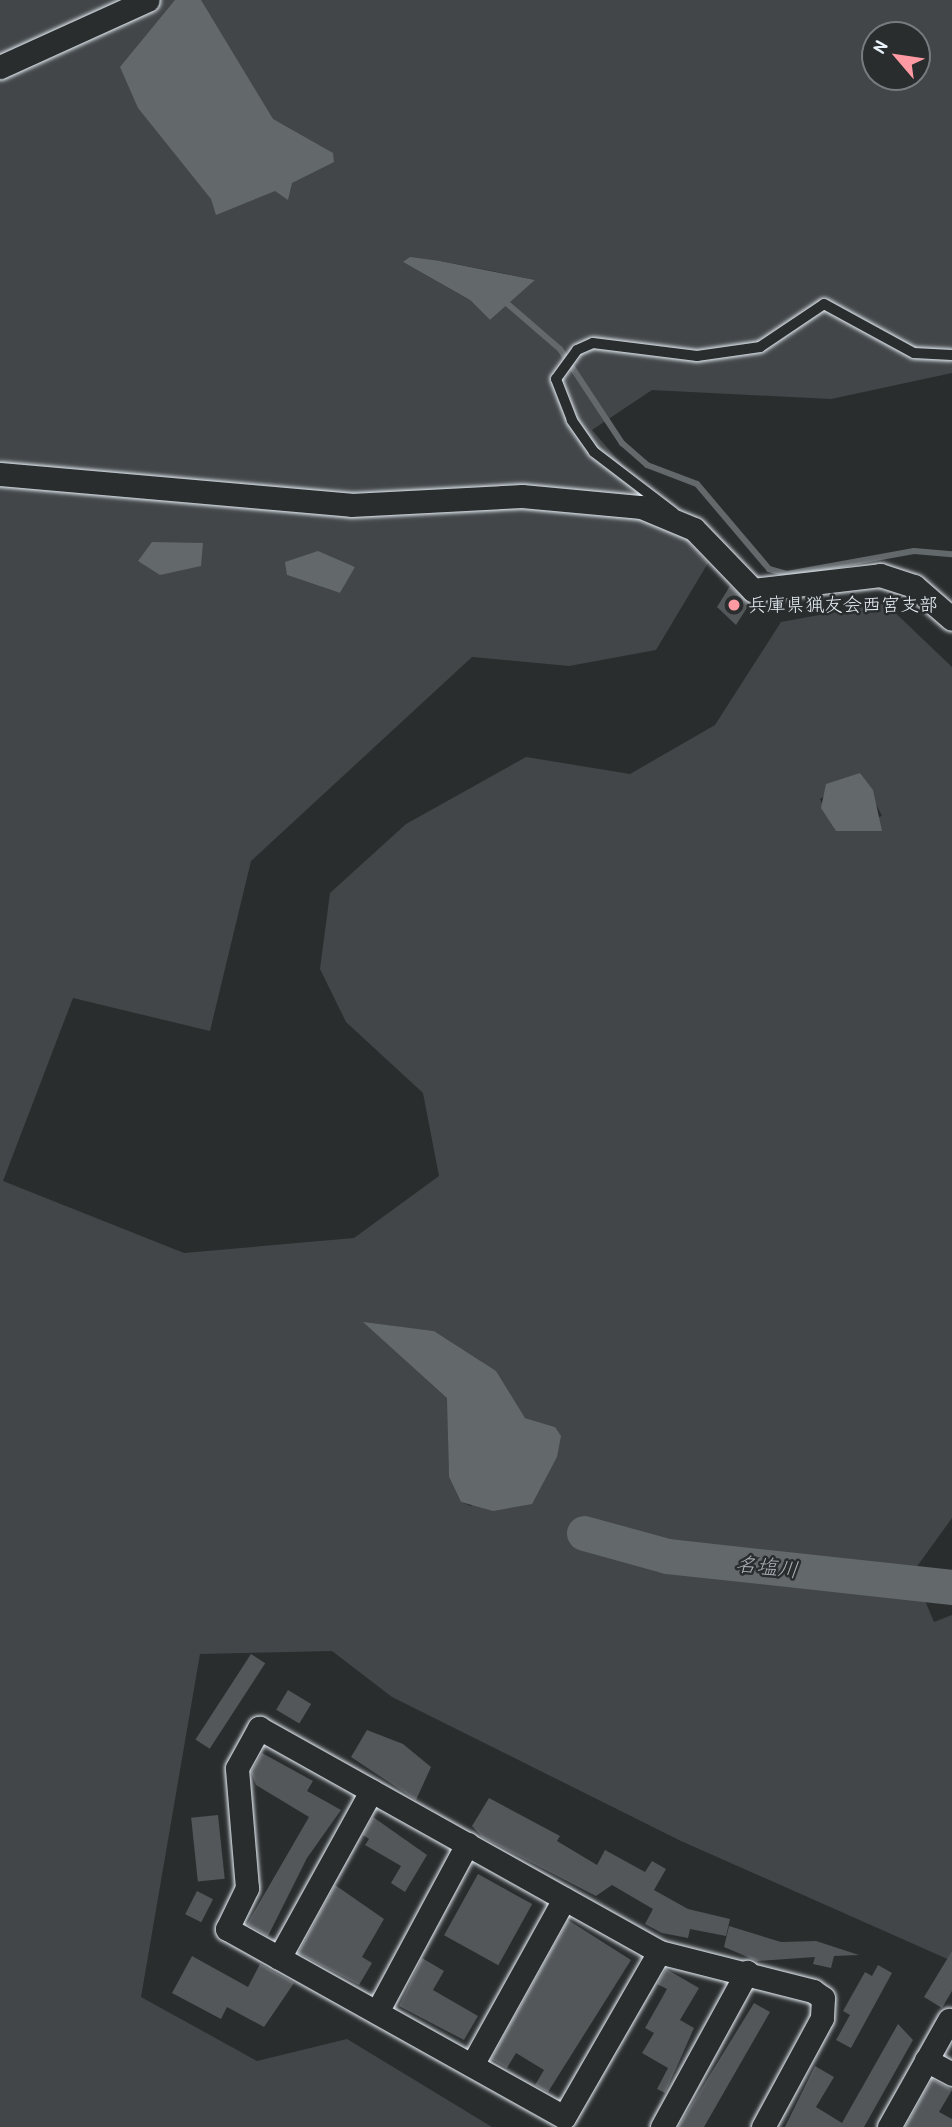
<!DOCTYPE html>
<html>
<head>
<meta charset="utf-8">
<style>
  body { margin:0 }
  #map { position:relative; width:952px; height:2127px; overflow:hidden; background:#2a2d2e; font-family:"Patrick Hand","Klee One",sans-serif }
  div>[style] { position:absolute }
  .green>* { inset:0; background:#424648 }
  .water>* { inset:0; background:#63686b }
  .stream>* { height:6px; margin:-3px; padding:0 3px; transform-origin:3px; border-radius:3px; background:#63686b }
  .river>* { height:35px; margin:-17.5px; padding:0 17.5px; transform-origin:17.5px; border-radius:17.5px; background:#63686b }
  .building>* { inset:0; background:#535759; transform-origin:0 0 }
  .roads { filter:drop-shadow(0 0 2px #e8f1f8) drop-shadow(0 0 2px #e8f1f8) }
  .service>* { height:10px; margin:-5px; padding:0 5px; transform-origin:5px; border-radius:5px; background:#2a2d2e }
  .minor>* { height:23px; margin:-11.5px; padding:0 11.5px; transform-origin:11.5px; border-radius:11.5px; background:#2a2d2e }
  .dots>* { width:19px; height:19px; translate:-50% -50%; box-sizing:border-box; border:4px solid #2a2d2e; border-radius:50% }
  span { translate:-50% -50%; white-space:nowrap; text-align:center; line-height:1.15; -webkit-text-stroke:5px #2a2d2e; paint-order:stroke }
  .poi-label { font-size:19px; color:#e8f1f8 }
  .left { translate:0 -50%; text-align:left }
  .water-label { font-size:21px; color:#acb3b9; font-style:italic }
  .north { position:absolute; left:861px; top:21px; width:70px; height:70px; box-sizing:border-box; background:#2a2d2e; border:2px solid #767b7f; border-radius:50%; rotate:299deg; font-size:19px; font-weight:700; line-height:28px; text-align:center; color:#e8f1f8 }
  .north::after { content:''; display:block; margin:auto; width:24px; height:32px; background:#ff9aa2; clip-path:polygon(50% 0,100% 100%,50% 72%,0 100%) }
</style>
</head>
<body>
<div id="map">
  <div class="green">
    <i style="clip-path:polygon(evenodd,0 0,952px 0,952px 373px,831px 399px,652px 390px,592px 430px,708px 563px,656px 650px,569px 666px,472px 657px,251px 861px,210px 1031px,73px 998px,3px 1181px,184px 1253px,354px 1238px,439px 1176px,423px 1093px,346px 1022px,320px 969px,330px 893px,406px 824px,526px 757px,630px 774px,715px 725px,781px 622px,885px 603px,952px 667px,952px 1518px,913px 1572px,934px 1622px,952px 1615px,952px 1961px,681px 1841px,392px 1697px,332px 1651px,200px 1654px,141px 1997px,257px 2061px,347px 2039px,492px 2127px,0 2127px,0 0,875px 35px,917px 35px,917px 77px,875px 77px,875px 35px,0 0,440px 261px,492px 271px,535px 280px,490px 320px,470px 300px,403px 262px,440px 261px,0 0,355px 566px,340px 593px,287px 575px,355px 566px,0 0,860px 773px,882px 816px,836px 831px,820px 799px,860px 773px,0 0,365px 1323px,434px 1331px,480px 1361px,525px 1418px,555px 1427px,471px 1506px,461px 1502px,449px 1477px,448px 1398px,365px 1323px)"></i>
  </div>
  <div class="water">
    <i style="clip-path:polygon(175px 0,201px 0,273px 119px,333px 153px,334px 162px,292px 183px,288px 200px,275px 191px,216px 215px,211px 199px,138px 108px,120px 67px)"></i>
    <i style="clip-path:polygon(410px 257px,440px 261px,535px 280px,490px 320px,470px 300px,403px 262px)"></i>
    <i style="clip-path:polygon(152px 542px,203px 543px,201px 566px,160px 575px,138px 561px)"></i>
    <i style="clip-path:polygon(318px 551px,355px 567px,340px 593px,287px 575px,285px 562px)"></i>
    <i style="clip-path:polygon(860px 773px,873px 790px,882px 831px,836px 831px,821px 808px,826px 784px)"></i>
    <i style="clip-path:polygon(363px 1322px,434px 1331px,496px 1371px,525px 1418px,555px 1427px,561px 1436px,557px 1457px,532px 1504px,493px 1511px,461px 1502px,449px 1477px,447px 1398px)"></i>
  </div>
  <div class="stream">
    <i style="left:503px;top:300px;width:75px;rotate:40.7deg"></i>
    <i style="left:560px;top:349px;width:113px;rotate:56.6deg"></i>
    <i style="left:622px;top:443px;width:33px;rotate:41deg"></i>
    <i style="left:647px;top:465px;width:53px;rotate:20.8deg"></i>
    <i style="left:697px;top:484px;width:111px;rotate:49.7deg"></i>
    <i style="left:769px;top:569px;width:19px;rotate:16deg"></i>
    <i style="left:787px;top:574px;width:129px;rotate:-10.3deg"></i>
    <i style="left:914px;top:551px;width:38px;rotate:5deg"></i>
  </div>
  <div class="river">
    <i style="left:584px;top:1533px;width:86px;rotate:15.5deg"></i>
    <i style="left:667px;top:1556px;width:287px;rotate:6.2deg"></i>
  </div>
  <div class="building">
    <i style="clip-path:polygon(730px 586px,750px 603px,736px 625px,717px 607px)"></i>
    <i style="left:251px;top:1654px;width:17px;height:102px;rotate:33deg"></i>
    <i style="left:288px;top:1690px;width:27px;height:23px;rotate:31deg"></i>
    <i style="clip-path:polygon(367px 1730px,403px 1744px,431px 1767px,416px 1800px,351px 1757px)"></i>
    <i style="clip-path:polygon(262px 1753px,313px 1781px,307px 1791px,341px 1810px,307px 1858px,268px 1936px,247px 1924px,309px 1817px,256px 1785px,251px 1772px)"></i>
    <i style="clip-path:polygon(489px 1798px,560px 1836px,557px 1841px,597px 1865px,605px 1850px,645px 1872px,652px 1861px,666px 1869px,654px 1890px,688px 1909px,730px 1919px,726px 1936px,690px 1929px,688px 1938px,662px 1933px,645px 1924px,653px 1909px,612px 1885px,596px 1896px,482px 1837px,472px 1826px)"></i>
    <i style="left:218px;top:1815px;width:64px;height:27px;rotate:84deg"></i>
    <i style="clip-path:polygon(373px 1817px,427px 1855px,405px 1892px,391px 1883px,401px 1866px,365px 1845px,369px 1839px,363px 1835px)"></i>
    <i style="left:478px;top:1874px;width:62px;height:70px;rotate:29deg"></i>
    <i style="clip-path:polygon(335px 1885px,384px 1919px,362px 1957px,372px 1963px,359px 1985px,298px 1953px)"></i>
    <i style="left:197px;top:1891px;width:18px;height:26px;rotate:27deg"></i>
    <i style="clip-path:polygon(568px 1920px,631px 1960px,548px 2092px,535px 2085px,544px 2070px,516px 2053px,507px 2068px,491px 2059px)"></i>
    <i style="clip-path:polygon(729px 1926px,781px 1942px,816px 1941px,859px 1955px,834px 1956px,831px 1968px,813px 1964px,815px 1957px,757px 1961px,724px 1947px)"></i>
    <i style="clip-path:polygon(952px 1951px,952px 1991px,942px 2008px,924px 1997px)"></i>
    <i style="clip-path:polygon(192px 1956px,248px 1987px,260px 1964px,294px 1983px,264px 2027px,227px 2007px,221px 2019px,172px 1993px)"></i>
    <i style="clip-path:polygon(422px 1958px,444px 1971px,433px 1990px,478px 2016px,464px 2040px,399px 2006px)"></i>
    <i style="clip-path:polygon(878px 1965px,892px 1973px,851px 2048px,836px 2040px,850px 2015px,843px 2011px,865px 1972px,872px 1976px)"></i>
    <i style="clip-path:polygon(666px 1969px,699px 1988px,680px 2020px,694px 2028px,665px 2093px,657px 2089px,668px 2068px,642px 2053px,654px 2033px,645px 2028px,667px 1989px,657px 1984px)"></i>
    <i style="clip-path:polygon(754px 2003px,770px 2012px,704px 2127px,678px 2127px)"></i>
    <i style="clip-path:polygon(898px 2024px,913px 2040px,864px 2127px,785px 2127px,815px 2066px,834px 2077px,816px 2107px,842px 2123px)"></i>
    <i style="clip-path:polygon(932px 2079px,952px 2090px,939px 2112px,952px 2119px,952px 2127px,905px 2127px)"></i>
  </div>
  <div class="roads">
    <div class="service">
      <i style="left:674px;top:513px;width:101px;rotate:-142.7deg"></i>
      <i style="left:594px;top:452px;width:39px;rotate:-125deg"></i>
      <i style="left:572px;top:420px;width:44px;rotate:-111.3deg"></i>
      <i style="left:556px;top:379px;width:36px;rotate:-54deg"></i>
      <i style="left:577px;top:350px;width:17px;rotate:-24deg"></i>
      <i style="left:593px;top:343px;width:105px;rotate:7.1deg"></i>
      <i style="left:697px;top:356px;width:64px;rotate:-8.1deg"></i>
      <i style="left:760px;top:347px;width:77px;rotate:-33.9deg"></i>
      <i style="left:824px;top:304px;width:102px;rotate:28.6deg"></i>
      <i style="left:914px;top:353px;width:38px;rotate:3deg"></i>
    </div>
    <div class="minor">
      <i style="left:0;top:67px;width:162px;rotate:-24.4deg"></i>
      <i style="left:0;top:474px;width:352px;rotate:5deg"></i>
      <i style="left:351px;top:505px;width:171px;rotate:-3deg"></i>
      <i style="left:522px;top:496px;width:120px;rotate:5.3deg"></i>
      <i style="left:641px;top:507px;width:57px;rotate:22.5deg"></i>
      <i style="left:694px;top:529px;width:85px;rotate:46deg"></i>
      <i style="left:753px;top:590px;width:128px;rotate:-6.7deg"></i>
      <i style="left:880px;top:575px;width:36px;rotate:18deg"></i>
      <i style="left:914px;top:586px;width:50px;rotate:41deg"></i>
      <i style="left:659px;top:1952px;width:190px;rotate:119.9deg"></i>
      <i style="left:564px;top:2117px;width:386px;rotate:-150.8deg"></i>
      <i style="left:227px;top:1929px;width:46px;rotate:-64deg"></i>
      <i style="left:247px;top:1888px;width:120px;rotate:-94.8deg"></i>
      <i style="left:237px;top:1768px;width:46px;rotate:-61.2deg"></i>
      <i style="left:259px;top:1728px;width:458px;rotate:29.2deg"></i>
      <i style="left:659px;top:1952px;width:159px;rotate:14.2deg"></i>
      <i style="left:813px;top:1991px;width:12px;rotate:35deg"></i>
      <i style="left:823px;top:1998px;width:20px;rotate:93deg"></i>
      <i style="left:822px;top:2018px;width:124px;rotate:118.4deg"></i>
      <i style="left:279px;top:1958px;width:191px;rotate:-61.1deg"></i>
      <i style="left:377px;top:2012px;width:191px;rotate:-61.8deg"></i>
      <i style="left:926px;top:2060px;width:30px;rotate:28deg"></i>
      <i style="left:472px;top:2065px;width:190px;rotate:-61deg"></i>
      <i style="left:662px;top:2127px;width:177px;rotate:-61.3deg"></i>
      <i style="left:889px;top:2127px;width:123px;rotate:-60.7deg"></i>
    </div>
  </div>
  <div class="dots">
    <i style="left:734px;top:605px;background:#ff9aa2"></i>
  </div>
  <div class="poi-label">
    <span class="left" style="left:748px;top:605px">兵庫県猟友会西宮支部</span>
  </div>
  <div class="water-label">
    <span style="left:767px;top:1567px;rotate:6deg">名塩川</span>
  </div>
  <div class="north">N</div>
</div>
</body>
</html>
